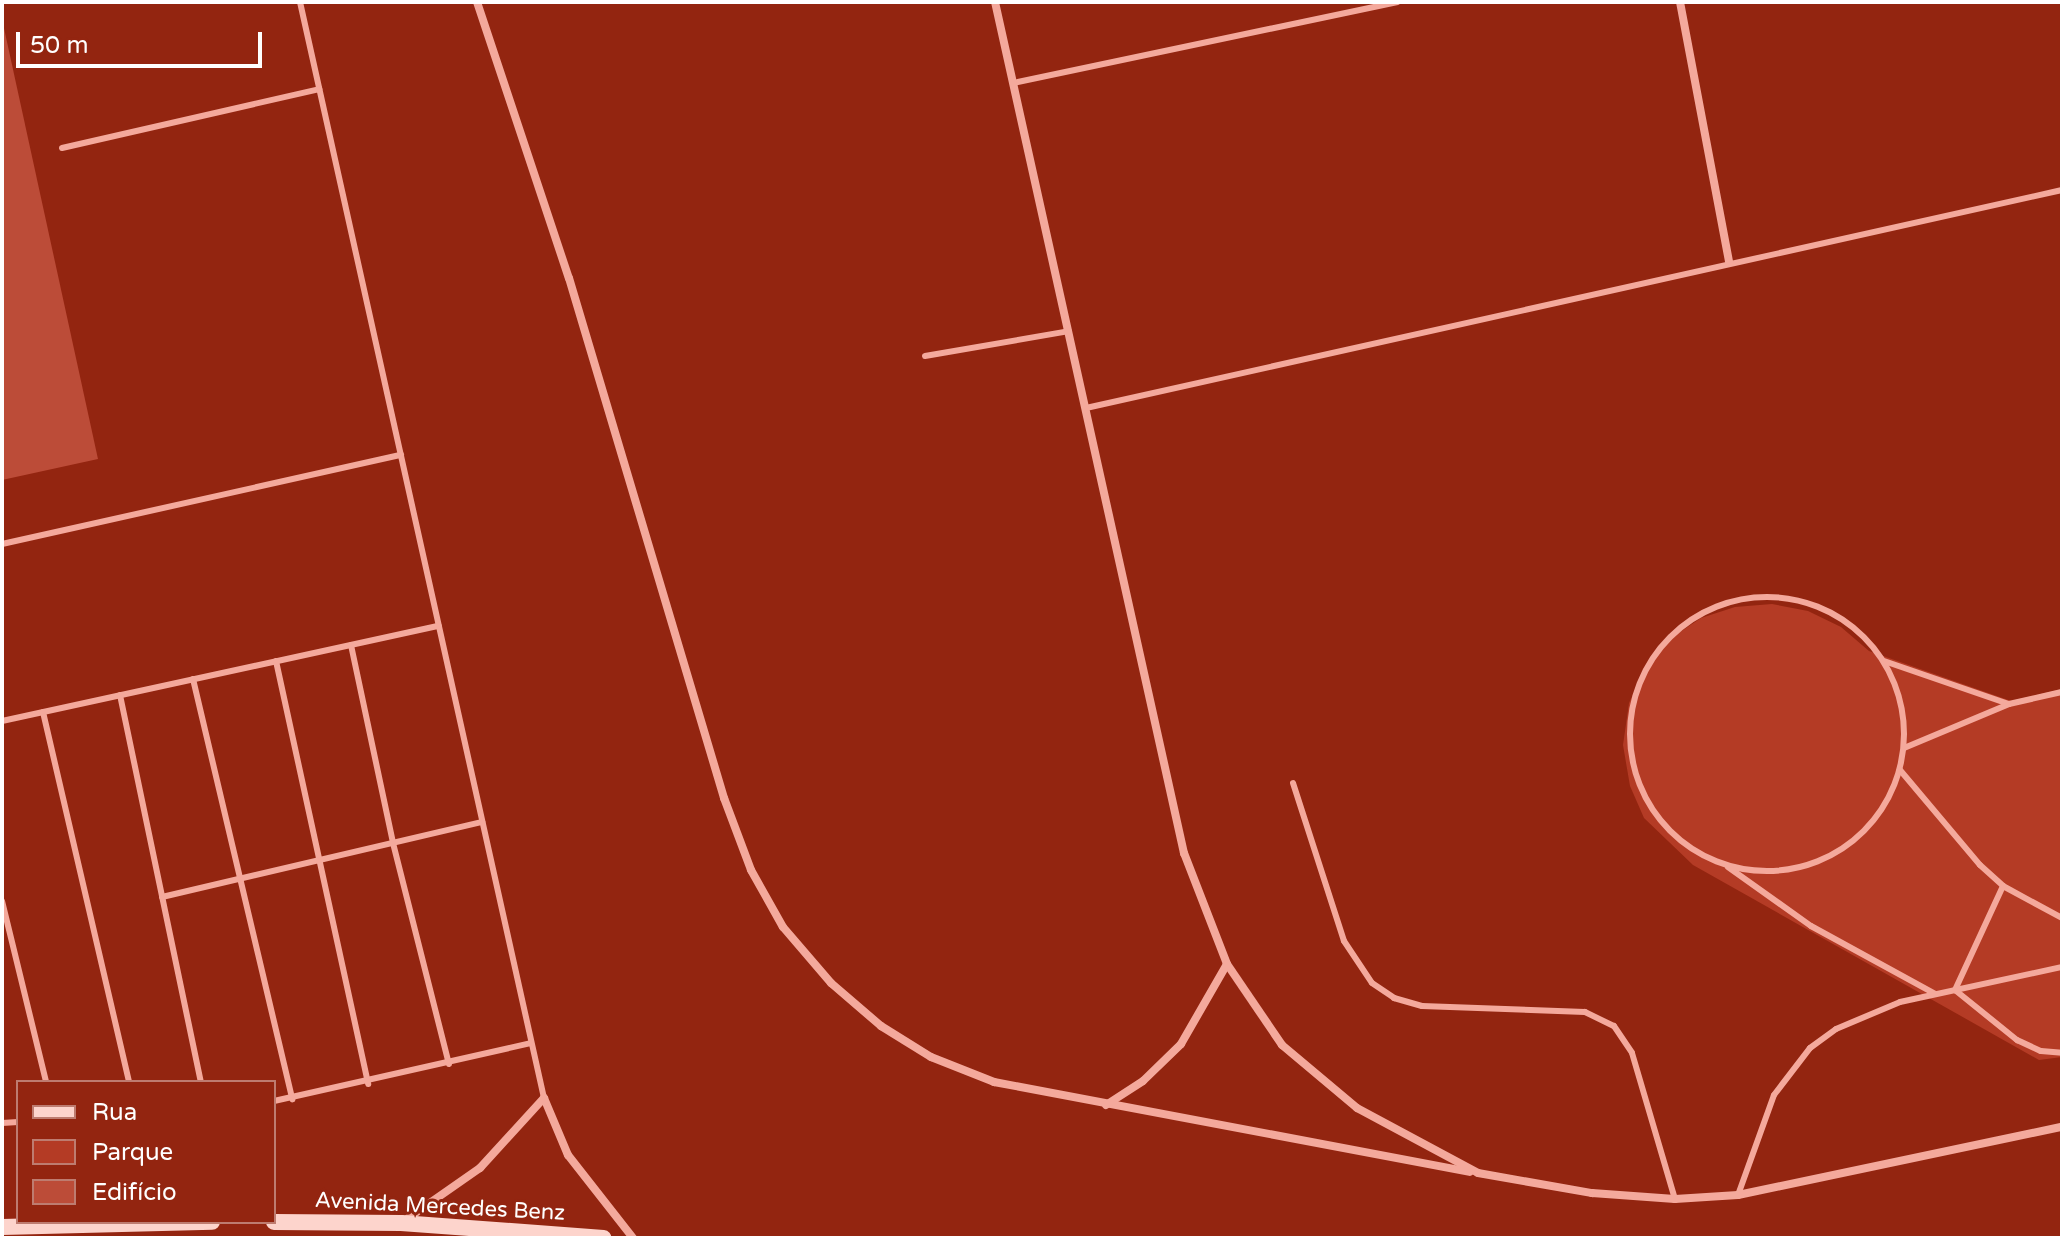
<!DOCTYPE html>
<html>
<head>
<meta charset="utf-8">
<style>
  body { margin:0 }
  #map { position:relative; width:2064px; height:1240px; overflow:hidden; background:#932510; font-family:"Varela Round",sans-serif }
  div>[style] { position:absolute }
  .green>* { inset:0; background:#b43b25 }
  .building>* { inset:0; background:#bc4c38 }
  .lane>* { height:6px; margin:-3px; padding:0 3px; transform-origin:3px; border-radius:3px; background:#f4a99c }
  .lane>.ring { margin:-3px; padding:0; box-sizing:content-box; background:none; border:6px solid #f4a99c; border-radius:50% }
  .street>* { height:8px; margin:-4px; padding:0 4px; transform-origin:4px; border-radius:4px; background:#f4a99c }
  .secondary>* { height:16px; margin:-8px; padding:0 8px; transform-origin:8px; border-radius:8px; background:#fdd4cc }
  span { translate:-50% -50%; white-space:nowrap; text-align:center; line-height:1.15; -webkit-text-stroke:6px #932510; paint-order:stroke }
  .street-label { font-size:22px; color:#fff }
  .frame { position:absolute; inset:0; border:4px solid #fff; pointer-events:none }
  .legend { position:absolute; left:16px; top:1080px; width:260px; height:144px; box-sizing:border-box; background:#932510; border:2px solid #be7c70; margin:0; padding:10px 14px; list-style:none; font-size:24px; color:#fff }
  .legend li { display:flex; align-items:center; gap:16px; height:40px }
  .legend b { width:40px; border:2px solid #be7c70 }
  .scale { position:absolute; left:16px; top:32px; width:246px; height:36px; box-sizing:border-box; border:4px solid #fff; border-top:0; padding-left:10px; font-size:24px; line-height:28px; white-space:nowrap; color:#fff; -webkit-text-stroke:6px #932510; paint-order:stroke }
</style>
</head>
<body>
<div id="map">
  <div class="green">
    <i style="clip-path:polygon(1772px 604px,1808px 611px,1841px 627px,1869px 651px,2011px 701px,2062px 689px,2062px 1057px,2039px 1060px,1693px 865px,1644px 818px,1630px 786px,1623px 745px,1629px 703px,1647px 665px,1671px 638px,1701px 618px,1735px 607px)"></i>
  </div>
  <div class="building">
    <i style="clip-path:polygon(2px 19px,98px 459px,2px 480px)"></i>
  </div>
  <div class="lane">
    <i style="left:300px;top:2px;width:1123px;rotate:77.45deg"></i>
    <i style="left:1013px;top:83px;width:393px;rotate:-11.9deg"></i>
    <i style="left:62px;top:148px;width:264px;rotate:-12.9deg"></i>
    <i style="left:925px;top:356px;width:146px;rotate:-9.8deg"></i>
    <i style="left:1086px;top:408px;width:1000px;rotate:-12.59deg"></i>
    <i style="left:2px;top:544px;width:409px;rotate:-12.6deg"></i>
    <i class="ring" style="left:1630px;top:597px;width:268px;height:268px"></i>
    <i style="left:351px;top:645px;width:202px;rotate:78deg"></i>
    <i style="left:393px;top:843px;width:228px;rotate:75.8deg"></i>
    <i style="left:276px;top:661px;width:433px;rotate:77.7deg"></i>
    <i style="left:1884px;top:661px;width:132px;rotate:19deg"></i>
    <i style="left:193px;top:679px;width:432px;rotate:76.7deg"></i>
    <i style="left:120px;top:695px;width:395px;rotate:78.2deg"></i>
    <i style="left:43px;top:712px;width:380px;rotate:76.9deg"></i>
    <i style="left:2px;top:721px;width:447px;rotate:-12.3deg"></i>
    <i style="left:1904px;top:748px;width:114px;rotate:-22.7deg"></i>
    <i style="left:2009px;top:704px;width:54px;rotate:-12.8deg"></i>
    <i style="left:1900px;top:770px;width:124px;rotate:49.9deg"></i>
    <i style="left:1980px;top:865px;width:31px;rotate:42deg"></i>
    <i style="left:2003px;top:886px;width:67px;rotate:28.5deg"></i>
    <i style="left:1293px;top:783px;width:166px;rotate:72.1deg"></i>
    <i style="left:1344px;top:941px;width:50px;rotate:56.3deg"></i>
    <i style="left:1372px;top:983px;width:27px;rotate:34deg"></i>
    <i style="left:1394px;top:998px;width:29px;rotate:16deg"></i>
    <i style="left:1422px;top:1006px;width:163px;rotate:2.1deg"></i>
    <i style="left:1585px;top:1012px;width:32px;rotate:26deg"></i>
    <i style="left:1614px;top:1026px;width:32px;rotate:56deg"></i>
    <i style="left:1632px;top:1053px;width:152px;rotate:73.6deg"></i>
    <i style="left:1728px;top:867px;width:102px;rotate:35.4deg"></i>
    <i style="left:1811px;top:926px;width:141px;rotate:28.7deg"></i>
    <i style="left:2003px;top:886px;width:115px;rotate:114.8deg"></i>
    <i style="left:1955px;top:990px;width:80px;rotate:38.9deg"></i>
    <i style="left:2017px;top:1040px;width:26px;rotate:25deg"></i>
    <i style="left:2041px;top:1051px;width:21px;rotate:5deg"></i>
    <i style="left:162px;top:897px;width:329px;rotate:-13.2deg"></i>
    <i style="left:2px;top:901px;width:186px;rotate:76.3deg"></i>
    <i style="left:274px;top:1101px;width:263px;rotate:-12.7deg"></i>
    <i style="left:2px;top:1123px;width:16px;rotate:-4deg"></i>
    <i style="left:1738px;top:1195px;width:106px;rotate:-70.2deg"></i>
    <i style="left:1774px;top:1095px;width:59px;rotate:-52.5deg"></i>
    <i style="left:1810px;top:1048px;width:32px;rotate:-36deg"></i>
    <i style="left:1836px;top:1029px;width:69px;rotate:-22.9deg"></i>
    <i style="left:1900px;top:1002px;width:166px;rotate:-12.2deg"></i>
  </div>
  <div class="street">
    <i style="left:477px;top:2px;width:291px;rotate:71.6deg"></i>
    <i style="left:569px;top:278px;width:543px;rotate:73.4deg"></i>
    <i style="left:724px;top:798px;width:77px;rotate:69.4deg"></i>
    <i style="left:751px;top:870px;width:65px;rotate:60.7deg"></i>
    <i style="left:783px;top:927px;width:74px;rotate:49.4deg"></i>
    <i style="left:831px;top:983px;width:66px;rotate:40.7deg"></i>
    <i style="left:881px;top:1026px;width:59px;rotate:31.8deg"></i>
    <i style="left:931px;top:1057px;width:68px;rotate:21.6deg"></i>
    <i style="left:994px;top:1082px;width:484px;rotate:10.7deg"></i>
    <i style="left:995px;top:2px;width:872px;rotate:77.48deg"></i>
    <i style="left:1184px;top:853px;width:119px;rotate:68.8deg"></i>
    <i style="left:1227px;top:964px;width:98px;rotate:55.8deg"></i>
    <i style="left:1282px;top:1045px;width:98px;rotate:40deg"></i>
    <i style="left:1357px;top:1108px;width:137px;rotate:28.2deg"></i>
    <i style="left:1478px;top:1173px;width:116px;rotate:10deg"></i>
    <i style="left:1592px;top:1193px;width:83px;rotate:4.1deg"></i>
    <i style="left:1675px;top:1199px;width:63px;rotate:-3.6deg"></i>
    <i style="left:1738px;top:1195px;width:331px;rotate:-11.9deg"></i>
    <i style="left:1680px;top:2px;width:265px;rotate:79.3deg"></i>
    <i style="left:1106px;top:1105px;width:44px;rotate:-33deg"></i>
    <i style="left:1143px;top:1081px;width:53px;rotate:-44.2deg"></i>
    <i style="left:1181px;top:1044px;width:92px;rotate:-60.1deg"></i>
    <i style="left:404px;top:1221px;width:93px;rotate:-34.9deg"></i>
    <i style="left:480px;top:1168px;width:95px;rotate:-47.6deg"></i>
    <i style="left:544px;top:1098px;width:62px;rotate:67.2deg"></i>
    <i style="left:568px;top:1155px;width:105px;rotate:51.9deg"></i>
  </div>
  <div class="secondary">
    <i style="left:274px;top:1222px;width:127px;rotate:0.5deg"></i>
    <i style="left:401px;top:1223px;width:203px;rotate:4.2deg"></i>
    <i style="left:2px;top:1227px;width:210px;rotate:-1.4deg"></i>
  </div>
  <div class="street-label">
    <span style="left:440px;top:1207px;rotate:3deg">Avenida Mercedes Benz</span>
  </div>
  <div class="frame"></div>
  <ul class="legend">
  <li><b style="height:10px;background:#fdd4cc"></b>Rua</li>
  <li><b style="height:22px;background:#b43b25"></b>Parque</li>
  <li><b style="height:22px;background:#bc4c38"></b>Edifício</li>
  </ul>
  <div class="scale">50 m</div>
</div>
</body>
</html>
